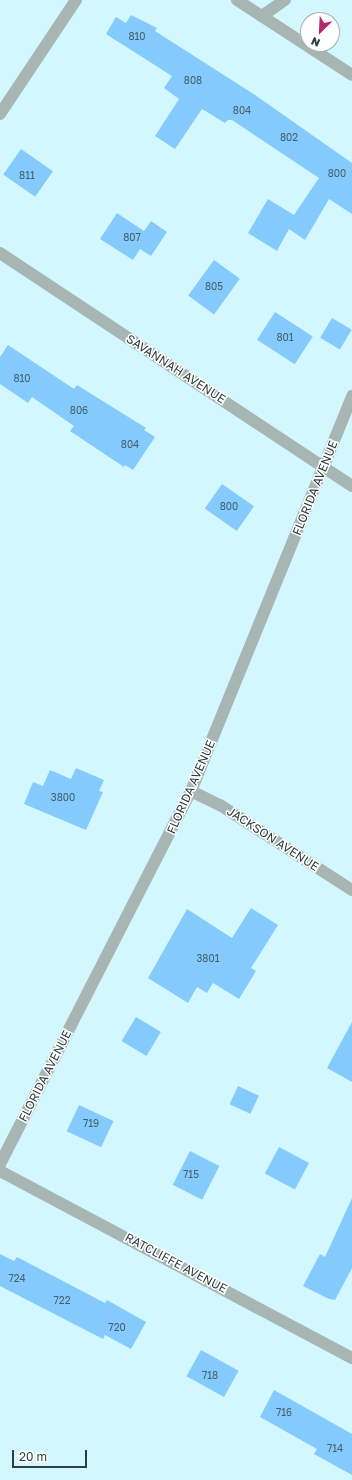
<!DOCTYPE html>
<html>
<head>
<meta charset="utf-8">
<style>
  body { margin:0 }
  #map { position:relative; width:352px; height:1480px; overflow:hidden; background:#d2f7fe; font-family:"Golos Text",sans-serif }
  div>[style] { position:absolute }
  .building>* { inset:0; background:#84cafc; transform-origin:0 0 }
  .minor>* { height:12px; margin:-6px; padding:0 6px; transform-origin:6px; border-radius:6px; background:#a7b6b3 }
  span { translate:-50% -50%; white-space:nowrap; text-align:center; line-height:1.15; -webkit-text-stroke:3px #fff; paint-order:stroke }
  .number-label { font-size:10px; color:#44606e }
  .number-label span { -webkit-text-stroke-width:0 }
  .street-label { font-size:12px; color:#2e3d3f }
  .north { position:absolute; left:300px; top:12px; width:40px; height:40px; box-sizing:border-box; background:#fff; border:1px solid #abb1b2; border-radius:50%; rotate:204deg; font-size:11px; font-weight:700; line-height:16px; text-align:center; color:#2e3d3f }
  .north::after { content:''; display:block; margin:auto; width:14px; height:18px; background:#b32968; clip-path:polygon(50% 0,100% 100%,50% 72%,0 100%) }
  .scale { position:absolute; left:12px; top:1450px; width:75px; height:18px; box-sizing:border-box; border:2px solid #2e3d3f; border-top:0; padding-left:5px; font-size:12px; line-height:14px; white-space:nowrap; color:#2e3d3f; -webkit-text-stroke:3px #fff; paint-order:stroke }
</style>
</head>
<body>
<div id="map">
  <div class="building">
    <i style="clip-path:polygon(131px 15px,157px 28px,155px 31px,255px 95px,352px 163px,352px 214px,329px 199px,305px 240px,289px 229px,277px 251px,248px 233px,268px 199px,294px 215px,319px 178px,232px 120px,228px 120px,225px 123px,202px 109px,175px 149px,155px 136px,179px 99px,164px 88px,172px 76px,106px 34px,116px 17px,126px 23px)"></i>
    <i style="left:21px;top:149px;width:39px;height:31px;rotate:35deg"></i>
    <i style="clip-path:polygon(117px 213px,144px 231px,151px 221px,167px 232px,151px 256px,140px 249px,133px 260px,100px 239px)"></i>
    <i style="left:214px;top:260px;width:32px;height:44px;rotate:36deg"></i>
    <i style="left:275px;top:312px;width:45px;height:33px;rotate:33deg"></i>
    <i style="left:332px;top:318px;width:23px;height:23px;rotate:31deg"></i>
    <i style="clip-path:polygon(8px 345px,74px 389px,77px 385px,146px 428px,144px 430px,155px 437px,133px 470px,125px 465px,124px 467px,70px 431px,74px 426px,32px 397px,28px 403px,0 384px,0 357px)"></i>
    <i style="left:222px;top:484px;width:39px;height:30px;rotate:35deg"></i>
    <i style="clip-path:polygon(76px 768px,104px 780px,99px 791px,103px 792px,86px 830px,24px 804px,33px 782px,43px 786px,50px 770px,71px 779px)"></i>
    <i style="clip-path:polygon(251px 908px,278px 925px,251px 968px,256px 971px,239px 999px,213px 983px,207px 993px,197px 987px,188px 1003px,148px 978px,187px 909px,232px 938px)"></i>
    <i style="left:136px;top:1017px;width:29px;height:28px;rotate:31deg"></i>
    <i style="clip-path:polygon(352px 1022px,352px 1082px,327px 1068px)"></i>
    <i style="left:238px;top:1086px;width:23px;height:20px;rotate:25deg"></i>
    <i style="left:79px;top:1105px;width:38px;height:29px;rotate:25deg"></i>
    <i style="left:279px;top:1147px;width:34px;height:30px;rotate:28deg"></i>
    <i style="left:190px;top:1151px;width:33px;height:38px;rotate:27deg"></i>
    <i style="clip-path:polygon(352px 1198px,352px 1268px,335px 1300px,329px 1299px,303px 1286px,320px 1254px,325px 1257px)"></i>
    <i style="clip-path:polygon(0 1254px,14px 1261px,17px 1257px,105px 1303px,107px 1300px,146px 1322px,131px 1349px,105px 1335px,103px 1339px,0 1286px)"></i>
    <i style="left:201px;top:1350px;width:43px;height:30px;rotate:29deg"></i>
    <i style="clip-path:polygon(274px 1390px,352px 1434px,352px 1475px,314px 1454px,317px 1449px,260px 1417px)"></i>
  </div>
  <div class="minor">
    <i style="left:237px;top:0;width:137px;rotate:33.1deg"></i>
    <i style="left:262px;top:16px;width:28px;rotate:-35deg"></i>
    <i style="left:0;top:114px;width:137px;rotate:-56.3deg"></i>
    <i style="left:0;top:253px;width:422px;rotate:33.5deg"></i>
    <i style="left:191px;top:791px;width:32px;rotate:26deg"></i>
    <i style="left:220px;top:805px;width:157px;rotate:32.8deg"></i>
    <i style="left:0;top:1164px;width:419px;rotate:-62.9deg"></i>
    <i style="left:191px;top:791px;width:427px;rotate:-67.8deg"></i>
    <i style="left:0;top:1171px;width:399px;rotate:28deg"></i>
  </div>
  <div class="number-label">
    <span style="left:137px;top:37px">810</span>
    <span style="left:193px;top:81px">808</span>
    <span style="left:242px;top:111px">804</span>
    <span style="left:289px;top:138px">802</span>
    <span style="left:337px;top:174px">800</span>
    <span style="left:27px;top:176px">811</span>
    <span style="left:132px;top:238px">807</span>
    <span style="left:214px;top:287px">805</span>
    <span style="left:285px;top:338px">801</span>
    <span style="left:22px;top:379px">810</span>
    <span style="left:79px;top:411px">806</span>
    <span style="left:130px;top:445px">804</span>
    <span style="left:229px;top:507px">800</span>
    <span style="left:63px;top:798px">3800</span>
    <span style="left:208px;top:959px">3801</span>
    <span style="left:91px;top:1124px">719</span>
    <span style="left:191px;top:1175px">715</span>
    <span style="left:17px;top:1279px">724</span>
    <span style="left:62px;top:1301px">722</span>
    <span style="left:117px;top:1328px">720</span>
    <span style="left:210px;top:1376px">718</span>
    <span style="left:284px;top:1413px">716</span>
    <span style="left:335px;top:1449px">714</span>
  </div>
  <div class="street-label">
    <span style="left:176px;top:369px;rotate:33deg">SAVANNAH AVENUE</span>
    <span style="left:315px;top:488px;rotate:-68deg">FLORIDA AVENUE</span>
    <span style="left:191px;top:787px;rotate:-66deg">FLORIDA AVENUE</span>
    <span style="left:273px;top:839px;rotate:33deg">JACKSON AVENUE</span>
    <span style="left:45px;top:1076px;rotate:-63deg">FLORIDA AVENUE</span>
    <span style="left:176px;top:1263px;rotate:28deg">RATCLIFFE AVENUE</span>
  </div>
  <div class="north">N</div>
  <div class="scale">20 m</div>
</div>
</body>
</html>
